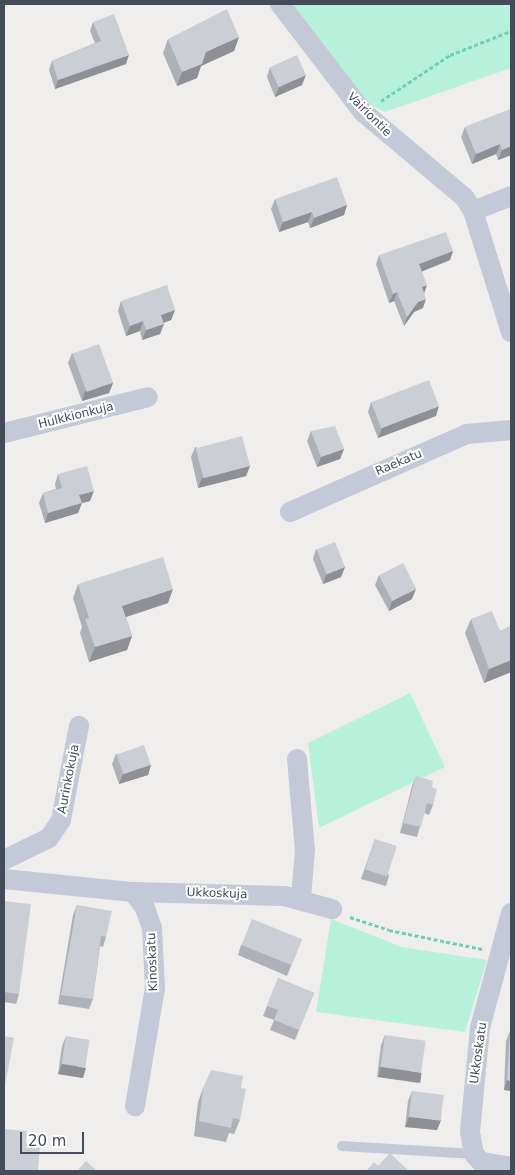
<!DOCTYPE html>
<html>
<head>
<meta charset="utf-8">
<style>
  body { margin:0 }
  #map { position:relative; width:515px; height:1175px; overflow:hidden; background:#f0eeed; font-family:"DejaVu Sans",sans-serif }
  div>[style] { position:absolute }
  .green>* { inset:0; background:#b8f1db }
  .path>* { height:3px; margin-top:-1.5px; transform-origin:0; background:repeating-linear-gradient(90deg,#6ed1b6 0 4px,transparent 0 6.5px) }
  .lane>* { height:10px; margin:-5px; padding:0 5px; transform-origin:5px; border-radius:5px; background:#c3c9d6 }
  .street>* { height:20px; margin:-10px; padding:0 10px; transform-origin:10px; border-radius:10px; background:#c3c9d6 }
  .wall>* { inset:0; background:#afb1b8 }
  .shaded-wall>* { inset:0; background:#8f9096; transform-origin:0 0 }
  .building>* { inset:0; background:#ccced6; transform-origin:0 0 }
  span { translate:-50% -50%; white-space:nowrap; text-align:center; line-height:1.15; -webkit-text-stroke:4px #fff; paint-order:stroke }
  .street-label { font-size:12px; color:#444c5c }
  .frame { position:absolute; inset:0; border:5px solid #444c5c; pointer-events:none }
  .scale { position:absolute; left:20px; top:1132px; width:64px; height:22px; box-sizing:border-box; border:2px solid #444c5c; border-top:0; padding-left:6px; font-size:15px; line-height:18px; white-space:nowrap; color:#444c5c; -webkit-text-stroke:4px #fff; paint-order:stroke }
</style>
</head>
<body>
<div id="map">
  <div class="green">
    <i style="clip-path:polygon(292px 4px,511px 4px,511px 68px,385px 112px,365px 102px)"></i>
    <i style="clip-path:polygon(410px 693px,445px 767px,319px 828px,308px 743px)"></i>
    <i style="clip-path:polygon(331px 919px,402px 947px,487px 960px,465px 1032px,316px 1012px)"></i>
  </div>
  <div class="path">
    <i style="left:381px;top:101px;width:83px;rotate:-33.7deg"></i>
    <i style="left:450px;top:55px;width:66px;rotate:-21.5deg"></i>
    <i style="left:350px;top:917px;width:41px;rotate:18.4deg"></i>
    <i style="left:389px;top:930px;width:95px;rotate:11.5deg"></i>
  </div>
  <div class="lane">
    <i style="left:342px;top:1146px;width:132px;rotate:3.5deg"></i>
  </div>
  <div class="street">
    <i style="left:280px;top:4px;width:136px;rotate:52.5deg"></i>
    <i style="left:363px;top:112px;width:132px;rotate:40.1deg"></i>
    <i style="left:464px;top:197px;width:17px;rotate:57deg"></i>
    <i style="left:473px;top:211px;width:127px;rotate:72.6deg"></i>
    <i style="left:473px;top:211px;width:41px;rotate:-21.5deg"></i>
    <i style="left:4px;top:433px;width:148px;rotate:-14deg"></i>
    <i style="left:290px;top:512px;width:193px;rotate:-23.8deg"></i>
    <i style="left:467px;top:434px;width:44px;rotate:-5.2deg"></i>
    <i style="left:297px;top:759px;width:91px;rotate:85deg"></i>
    <i style="left:305px;top:850px;width:48px;rotate:94.8deg"></i>
    <i style="left:4px;top:860px;width:50px;rotate:-26.1deg"></i>
    <i style="left:49px;top:838px;width:22px;rotate:-56deg"></i>
    <i style="left:61px;top:820px;width:96px;rotate:-79.2deg"></i>
    <i style="left:4px;top:879px;width:130px;rotate:5.8deg"></i>
    <i style="left:133px;top:892px;width:20px;rotate:53deg"></i>
    <i style="left:145px;top:908px;width:21px;rotate:71deg"></i>
    <i style="left:152px;top:928px;width:60px;rotate:87.1deg"></i>
    <i style="left:155px;top:988px;width:120px;rotate:99.6deg"></i>
    <i style="left:133px;top:892px;width:151px;rotate:1.5deg"></i>
    <i style="left:284px;top:896px;width:50px;rotate:15.2deg"></i>
    <i style="left:511px;top:913px;width:119px;rotate:105.1deg"></i>
    <i style="left:480px;top:1028px;width:104px;rotate:95.5deg"></i>
    <i style="left:470px;top:1132px;width:22px;rotate:80deg"></i>
    <i style="left:474px;top:1154px;width:11px;rotate:49deg"></i>
    <i style="left:481px;top:1162px;width:30px;rotate:9deg"></i>
  </div>
  <div class="wall">
    <i style="clip-path:polygon(93px 22px,126px 64px,55px 89px,49px 70px,52px 61px,95px 43px,90px 31px)"></i>
    <i style="clip-path:polygon(239px 37px,234px 51px,201px 66px,197px 78px,177px 86px,163px 53px,168px 39px)"></i>
    <i style="clip-path:polygon(270px 67px,302px 85px,275px 97px,267px 77px)"></i>
    <i style="clip-path:polygon(511px 109px,511px 155px,498px 160px,496px 154px,472px 164px,461px 137px,465px 127px)"></i>
    <i style="clip-path:polygon(275px 199px,347px 205px,344px 215px,310px 228px,308px 222px,279px 232px,271px 209px)"></i>
    <i style="clip-path:polygon(453px 251px,450px 260px,422px 271px,424px 293px,423px 308px,414px 312px,404px 326px,394px 301px,389px 303px,376px 264px,379px 255px)"></i>
    <i style="clip-path:polygon(121px 301px,175px 310px,171px 320px,164px 323px,160px 334px,142px 340px,140px 331px,126px 336px,118px 311px)"></i>
    <i style="clip-path:polygon(72px 353px,113px 383px,109px 393px,82px 401px,68px 363px)"></i>
    <i style="clip-path:polygon(371px 402px,436px 416px,378px 438px,368px 412px)"></i>
    <i style="clip-path:polygon(311px 431px,344px 449px,340px 459px,317px 467px,307px 441px)"></i>
    <i style="clip-path:polygon(195px 447px,250px 466px,246px 476px,198px 488px,191px 457px)"></i>
    <i style="clip-path:polygon(58px 474px,90px 501px,82px 503px,78px 513px,45px 523px,39px 503px,43px 493px,56px 489px,55px 484px)"></i>
    <i style="clip-path:polygon(316px 549px,345px 567px,341px 577px,323px 584px,313px 559px)"></i>
    <i style="clip-path:polygon(379px 575px,412px 599px,389px 611px,375px 585px)"></i>
    <i style="clip-path:polygon(78px 584px,168px 603px,126px 617px,132px 636px,127px 650px,89px 662px,80px 633px,82px 627px,73px 598px)"></i>
    <i style="clip-path:polygon(471px 619px,500px 631px,511px 626px,511px 672px,484px 683px,465px 633px)"></i>
    <i style="clip-path:polygon(116px 754px,151px 765px,148px 775px,119px 784px,112px 764px)"></i>
    <i style="clip-path:polygon(416px 776px,432px 787px,433px 805px,429px 815px,424px 813px,417px 837px,400px 833px,412px 786px)"></i>
    <i style="clip-path:polygon(375px 839px,389px 876px,386px 886px,361px 879px)"></i>
    <i style="clip-path:polygon(4px 901px,19px 994px,16px 1004px,4px 1002px)"></i>
    <i style="clip-path:polygon(77px 905px,106px 937px,103px 947px,100px 946px,93px 999px,89px 1009px,58px 1004px,73px 915px)"></i>
    <i style="clip-path:polygon(302px 939px,287px 976px,238px 955px,241px 945px)"></i>
    <i style="clip-path:polygon(278px 978px,314px 993px,295px 1040px,270px 1030px,274px 1020px,263px 1016px)"></i>
    <i style="clip-path:polygon(510px 1031px,511px 1091px,504px 1090px,506px 1041px)"></i>
    <i style="clip-path:polygon(385px 1035px,418px 1083px,377px 1077px,381px 1045px)"></i>
    <i style="clip-path:polygon(66px 1036px,83px 1078px,58px 1074px,62px 1046px)"></i>
    <i style="clip-path:polygon(203px 1088px,241px 1088px,240px 1120px,234px 1134px,229px 1133px,226px 1142px,194px 1136px,198px 1102px)"></i>
    <i style="clip-path:polygon(412px 1091px,441px 1120px,437px 1130px,405px 1127px,408px 1101px)"></i>
  </div>
  <div class="shaded-wall">
    <i style="clip-path:polygon(239px 37px,234px 51px,201px 66px,197px 78px,177px 86px,182px 72px,206px 52px)"></i>
    <i style="clip-path:polygon(129px 55px,126px 64px,55px 89px,58px 80px)"></i>
    <i style="clip-path:polygon(306px 75px,302px 85px,275px 97px,279px 87px)"></i>
    <i style="clip-path:polygon(500px 144px,496px 154px,472px 164px,476px 154px)"></i>
    <i style="clip-path:polygon(511px 146px,511px 155px,498px 160px,502px 150px)"></i>
    <i style="clip-path:polygon(347px 205px,344px 215px,310px 228px,314px 218px)"></i>
    <i style="clip-path:polygon(312px 212px,308px 222px,279px 232px,283px 222px)"></i>
    <i style="clip-path:polygon(453px 251px,450px 260px,416px 274px,419px 264px)"></i>
    <i style="clip-path:polygon(427px 285px,424px 294px,422px 287px)"></i>
    <i style="clip-path:polygon(397px 292px,394px 301px,389px 303px,393px 294px)"></i>
    <i style="clip-path:polygon(426px 299px,423px 308px,414px 312px,404px 326px,407px 317px,418px 302px)"></i>
    <i style="clip-path:polygon(175px 310px,171px 320px,157px 325px,161px 315px)"></i>
    <i style="clip-path:polygon(143px 321px,140px 331px,126px 336px,130px 326px)"></i>
    <i style="clip-path:polygon(164px 324px,160px 334px,142px 340px,146px 330px)"></i>
    <i style="clip-path:polygon(113px 383px,109px 393px,82px 401px,85px 391px)"></i>
    <i style="clip-path:polygon(439px 406px,436px 416px,378px 438px,382px 428px)"></i>
    <i style="clip-path:polygon(344px 449px,340px 459px,317px 467px,321px 457px)"></i>
    <i style="clip-path:polygon(250px 466px,246px 476px,198px 488px,202px 478px)"></i>
    <i style="clip-path:polygon(94px 491px,90px 501px,82px 503px,78px 513px,45px 523px,48px 513px,79px 495px)"></i>
    <i style="clip-path:polygon(345px 567px,341px 577px,323px 584px,326px 574px)"></i>
    <i style="clip-path:polygon(173px 589px,168px 603px,117px 620px,122px 606px)"></i>
    <i style="clip-path:polygon(416px 589px,412px 599px,389px 611px,392px 601px)"></i>
    <i style="clip-path:polygon(132px 636px,127px 650px,89px 662px,95px 647px)"></i>
    <i style="clip-path:polygon(511px 660px,511px 672px,484px 683px,489px 669px)"></i>
    <i style="clip-path:polygon(151px 765px,148px 775px,119px 784px,123px 774px)"></i>
    <i style="clip-path:polygon(62px 1064px,86px 1068px,83px 1078px,58px 1074px)"></i>
    <i style="left:380px;top:1067px;width:42px;height:10px;rotate:8deg"></i>
    <i style="clip-path:polygon(507px 1080px,511px 1081px,511px 1091px,504px 1090px)"></i>
    <i style="clip-path:polygon(409px 1117px,441px 1120px,437px 1130px,405px 1127px)"></i>
  </div>
  <div class="building">
    <i style="clip-path:polygon(227px 9px,239px 37px,206px 52px,202px 64px,182px 72px,168px 39px)"></i>
    <i style="clip-path:polygon(114px 14px,129px 55px,58px 80px,52px 61px,101px 41px,93px 22px)"></i>
    <i style="left:297px;top:55px;width:22px;height:30px;rotate:66deg"></i>
    <i style="clip-path:polygon(511px 109px,511px 146px,502px 150px,500px 144px,476px 154px,465px 127px)"></i>
    <i style="clip-path:polygon(337px 177px,347px 205px,314px 218px,312px 212px,283px 222px,275px 199px)"></i>
    <i style="clip-path:polygon(446px 232px,453px 251px,419px 264px,427px 285px,422px 287px,426px 299px,418px 302px,407px 317px,397px 292px,393px 294px,379px 255px)"></i>
    <i style="clip-path:polygon(167px 285px,175px 310px,161px 315px,164px 324px,146px 330px,143px 321px,130px 326px,121px 301px)"></i>
    <i style="left:99px;top:344px;width:41px;height:28px;rotate:70deg"></i>
    <i style="left:429px;top:380px;width:28px;height:62px;rotate:69deg"></i>
    <i style="clip-path:polygon(335px 426px,344px 449px,321px 457px,311px 431px)"></i>
    <i style="left:242px;top:436px;width:31px;height:48px;rotate:75deg"></i>
    <i style="clip-path:polygon(87px 466px,94px 491px,79px 495px,82px 503px,48px 513px,43px 493px,62px 488px,58px 474px)"></i>
    <i style="left:335px;top:542px;width:27px;height:20px;rotate:68deg"></i>
    <i style="clip-path:polygon(163px 557px,173px 589px,122px 606px,132px 636px,95px 647px,85px 619px,89px 618px,78px 584px)"></i>
    <i style="left:403px;top:563px;width:29px;height:27px;rotate:63deg"></i>
    <i style="clip-path:polygon(492px 611px,500px 631px,511px 626px,511px 660px,489px 669px,471px 619px)"></i>
    <i style="left:144px;top:745px;width:21px;height:29px;rotate:71deg"></i>
    <i style="clip-path:polygon(416px 776px,433px 781px,432px 787px,437px 789px,433px 805px,427px 803px,421px 827px,403px 823px)"></i>
    <i style="left:375px;top:839px;width:23px;height:32px;rotate:18deg"></i>
    <i style="clip-path:polygon(4px 901px,31px 904px,19px 994px,4px 992px)"></i>
    <i style="clip-path:polygon(77px 905px,112px 911px,106px 937px,101px 936px,93px 999px,61px 995px)"></i>
    <i style="left:252px;top:919px;width:54px;height:28px;rotate:22deg"></i>
    <i style="clip-path:polygon(278px 978px,314px 993px,299px 1030px,274px 1020px,278px 1010px,267px 1006px)"></i>
    <i style="clip-path:polygon(510px 1031px,511px 1031px,511px 1081px,507px 1080px)"></i>
    <i style="left:385px;top:1035px;width:41px;height:32px;rotate:8deg"></i>
    <i style="clip-path:polygon(4px 1036px,14px 1038px,5px 1085px,4px 1085px)"></i>
    <i style="left:66px;top:1036px;width:24px;height:28px;rotate:9deg"></i>
    <i style="clip-path:polygon(211px 1070px,243px 1076px,241px 1088px,246px 1089px,240px 1120px,233px 1118px,231px 1128px,199px 1121px,203px 1088px)"></i>
    <i style="left:412px;top:1091px;width:32px;height:26px;rotate:7deg"></i>
    <i style="clip-path:polygon(4px 1129px,27px 1131px,26px 1144px,40px 1145px,38px 1171px,4px 1171px)"></i>
    <i style="clip-path:polygon(390px 1153px,409px 1171px,366px 1171px,374px 1162px,378px 1166px)"></i>
    <i style="clip-path:polygon(86px 1161px,97px 1171px,77px 1171px)"></i>
  </div>
  <div class="street-label">
    <span style="left:369px;top:115px;rotate:45deg">Vairiontie</span>
    <span style="left:76px;top:416px;rotate:-14deg">Hulkkionkuja</span>
    <span style="left:399px;top:463px;rotate:-23deg">Raekatu</span>
    <span style="left:69px;top:779px;rotate:-79deg">Aurinkokuja</span>
    <span style="left:217px;top:894px;rotate:2deg">Ukkoskuja</span>
    <span style="left:153px;top:962px;rotate:-92deg">Kinoskatu</span>
    <span style="left:479px;top:1053px;rotate:-82deg">Ukkoskatu</span>
  </div>
  <div class="frame"></div>
  <div class="scale">20 m</div>
</div>
</body>
</html>
